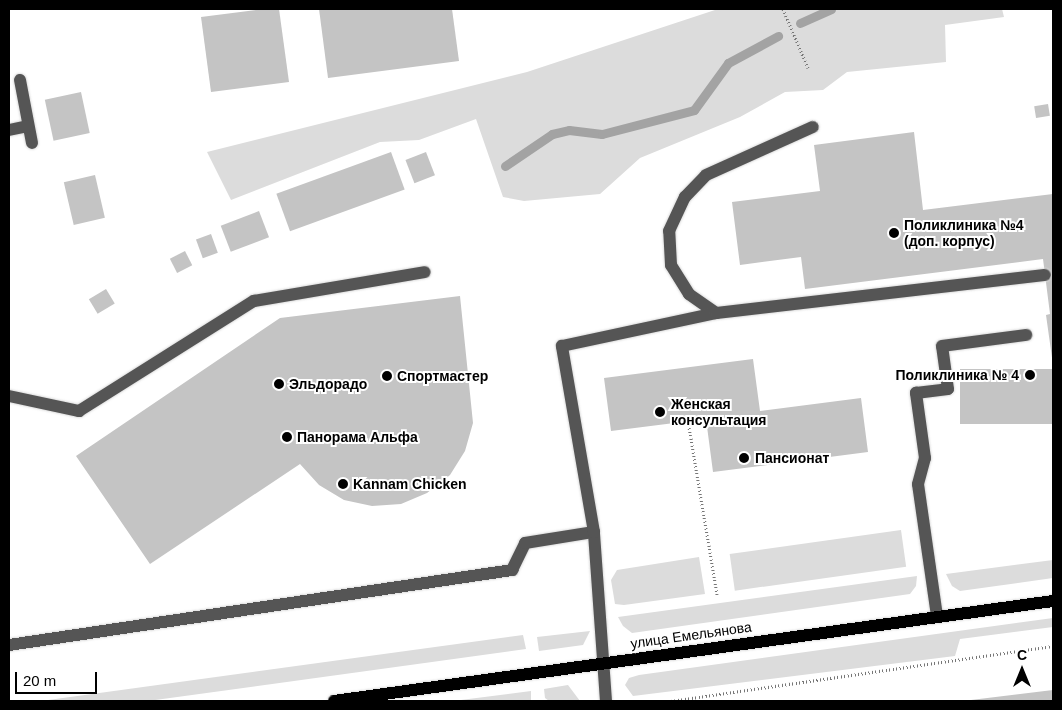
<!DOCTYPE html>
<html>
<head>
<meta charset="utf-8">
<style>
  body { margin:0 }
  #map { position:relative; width:1062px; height:710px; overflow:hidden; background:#fff; font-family:Arial,sans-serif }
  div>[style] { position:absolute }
  .green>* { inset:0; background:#dcdcdc; transform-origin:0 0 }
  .stream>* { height:9px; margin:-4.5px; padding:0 4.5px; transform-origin:4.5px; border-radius:4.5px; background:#a3a3a3 }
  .building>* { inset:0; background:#c4c4c4; transform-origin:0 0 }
  .path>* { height:3px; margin-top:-1.5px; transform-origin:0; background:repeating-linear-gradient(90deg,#777 0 1px,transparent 0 3.5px) }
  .roads { filter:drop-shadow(0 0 1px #dbdbdb) drop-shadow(0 0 1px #dbdbdb) }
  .minor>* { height:12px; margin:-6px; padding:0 6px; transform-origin:6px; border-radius:6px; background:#555 }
  .major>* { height:12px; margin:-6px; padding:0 6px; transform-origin:6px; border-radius:6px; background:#000 }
  .dots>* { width:14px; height:14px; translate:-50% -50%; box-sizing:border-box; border:2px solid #fff; border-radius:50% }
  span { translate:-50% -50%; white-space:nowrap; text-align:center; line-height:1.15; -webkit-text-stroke:4px #fff; paint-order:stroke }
  .poi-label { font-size:14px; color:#000; font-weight:700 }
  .left { translate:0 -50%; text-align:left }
  .right { translate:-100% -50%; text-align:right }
  .street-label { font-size:14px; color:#000 }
  .frame { position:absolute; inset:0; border:10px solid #000; pointer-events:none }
  .north { position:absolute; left:997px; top:645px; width:50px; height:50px; -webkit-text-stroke:4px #fff; paint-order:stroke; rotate:0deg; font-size:14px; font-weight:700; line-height:20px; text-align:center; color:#000 }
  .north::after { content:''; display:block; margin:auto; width:18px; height:22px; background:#000; clip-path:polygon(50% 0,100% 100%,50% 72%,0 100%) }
  .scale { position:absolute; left:15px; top:672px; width:82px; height:22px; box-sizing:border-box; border:2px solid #000; border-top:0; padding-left:6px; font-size:15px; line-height:18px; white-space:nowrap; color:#000; -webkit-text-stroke:4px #fff; paint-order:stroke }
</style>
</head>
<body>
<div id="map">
  <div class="green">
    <i style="clip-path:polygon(718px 9px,1002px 9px,1004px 17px,945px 25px,946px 62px,847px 72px,823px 90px,785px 92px,740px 117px,640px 158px,600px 194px,524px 201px,503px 197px,476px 119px,419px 140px,380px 142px,231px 200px,207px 152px,527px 72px)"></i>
    <i style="left:901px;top:530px;width:37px;height:173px;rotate:82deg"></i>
    <i style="clip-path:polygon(699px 557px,705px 594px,624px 605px,615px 604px,611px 580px,617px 570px)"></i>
    <i style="clip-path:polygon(1053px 560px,1053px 578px,960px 591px,952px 586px,946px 574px)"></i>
    <i style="clip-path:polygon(917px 576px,916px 586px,910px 594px,632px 633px,623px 626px,618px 617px)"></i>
    <i style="clip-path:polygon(1053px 618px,1053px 627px,960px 639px,955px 656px,633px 696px,625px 685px,629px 678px,639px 675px)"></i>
    <i style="clip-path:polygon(590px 631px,583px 645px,539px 651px,537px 637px)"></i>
    <i style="clip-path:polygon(523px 635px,526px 649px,148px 701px,41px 701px)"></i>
    <i style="clip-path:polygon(568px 685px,580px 701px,549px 701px,545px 698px,544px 689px)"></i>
    <i style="clip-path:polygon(531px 691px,531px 701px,453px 701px)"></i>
  </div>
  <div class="stream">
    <i style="left:800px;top:23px;width:34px;rotate:-24deg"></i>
    <i style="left:505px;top:166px;width:57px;rotate:-34.2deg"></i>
    <i style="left:552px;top:134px;width:17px;rotate:-13deg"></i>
    <i style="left:569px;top:130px;width:33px;rotate:7deg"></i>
    <i style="left:602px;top:134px;width:95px;rotate:-14.6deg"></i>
    <i style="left:694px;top:110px;width:58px;rotate:-54.1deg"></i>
    <i style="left:728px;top:63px;width:57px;rotate:-28.4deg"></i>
  </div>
  <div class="building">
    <i style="clip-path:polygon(263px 9px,279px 9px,289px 82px,211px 92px,201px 17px)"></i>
    <i style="clip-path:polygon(319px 9px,452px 9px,459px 61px,328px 78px)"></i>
    <i style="left:81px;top:92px;width:42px;height:37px;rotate:78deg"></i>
    <i style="left:1048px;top:104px;width:12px;height:14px;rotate:81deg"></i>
    <i style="clip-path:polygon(914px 132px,923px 210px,1053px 194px,1053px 365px,1046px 315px,1050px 314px,1043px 259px,805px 289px,801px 257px,740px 265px,732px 202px,820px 191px,814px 145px)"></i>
    <i style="left:391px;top:152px;width:40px;height:122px;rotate:70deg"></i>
    <i style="left:426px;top:152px;width:25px;height:22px;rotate:69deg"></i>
    <i style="left:95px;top:175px;width:44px;height:32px;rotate:77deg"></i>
    <i style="left:259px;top:211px;width:28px;height:41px;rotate:69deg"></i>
    <i style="left:211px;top:234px;width:20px;height:16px;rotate:70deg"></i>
    <i style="left:185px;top:251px;width:16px;height:17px;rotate:63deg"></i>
    <i style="left:106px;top:289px;width:17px;height:20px;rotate:59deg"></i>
    <i style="clip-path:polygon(460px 296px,473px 423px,465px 451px,450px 475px,427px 493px,401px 504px,372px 506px,344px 500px,319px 485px,300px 464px,150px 564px,76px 456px,280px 318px)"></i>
    <i style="clip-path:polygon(753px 359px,760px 411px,861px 398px,868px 452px,713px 472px,706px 419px,611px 431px,604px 378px)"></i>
    <i style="left:1053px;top:369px;width:55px;height:93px;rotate:90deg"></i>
    <i style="clip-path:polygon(1053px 690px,1053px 701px,971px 701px,971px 700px)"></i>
  </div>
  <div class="path">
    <i style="left:783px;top:9px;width:64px;rotate:67deg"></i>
    <i style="left:688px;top:421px;width:176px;rotate:80.5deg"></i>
    <i style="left:671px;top:701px;width:386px;rotate:-8.2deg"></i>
  </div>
  <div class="roads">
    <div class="minor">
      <i style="left:20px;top:80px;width:64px;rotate:79.2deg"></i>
      <i style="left:9px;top:130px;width:19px;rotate:-12deg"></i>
      <i style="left:716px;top:313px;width:33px;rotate:-145deg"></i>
      <i style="left:689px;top:294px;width:34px;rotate:-122deg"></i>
      <i style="left:671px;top:265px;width:34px;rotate:-93deg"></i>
      <i style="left:669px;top:231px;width:38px;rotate:-65deg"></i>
      <i style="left:685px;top:197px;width:30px;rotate:-46deg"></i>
      <i style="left:706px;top:175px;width:117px;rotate:-24.2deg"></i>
      <i style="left:9px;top:396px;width:72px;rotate:12.1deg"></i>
      <i style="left:79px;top:411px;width:207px;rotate:-32.2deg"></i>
      <i style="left:254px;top:301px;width:173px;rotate:-9.6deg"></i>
      <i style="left:937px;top:616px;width:133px;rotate:-98.2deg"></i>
      <i style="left:918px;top:484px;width:27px;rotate:-75deg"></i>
      <i style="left:925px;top:458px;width:66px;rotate:-97.9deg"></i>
      <i style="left:916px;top:393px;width:32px;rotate:-7deg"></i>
      <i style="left:948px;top:389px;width:43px;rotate:-97.9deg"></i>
      <i style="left:942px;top:346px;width:85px;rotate:-7.5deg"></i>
      <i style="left:9px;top:645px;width:509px;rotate:-8.48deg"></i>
      <i style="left:512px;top:570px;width:30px;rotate:-64deg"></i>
      <i style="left:525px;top:543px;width:70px;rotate:-9.1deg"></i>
      <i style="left:606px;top:701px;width:169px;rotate:-94.1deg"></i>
      <i style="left:594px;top:532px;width:189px;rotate:-99.8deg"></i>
      <i style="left:562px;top:346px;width:157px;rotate:-12.1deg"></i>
      <i style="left:716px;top:313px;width:331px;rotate:-6.6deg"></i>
    </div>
    <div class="major">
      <i style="left:334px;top:701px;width:726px;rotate:-7.92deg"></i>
    </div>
  </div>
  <div class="dots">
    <i style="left:894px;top:233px;background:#000"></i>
    <i style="left:1030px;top:375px;background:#000"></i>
    <i style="left:387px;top:376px;background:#000"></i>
    <i style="left:279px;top:384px;background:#000"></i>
    <i style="left:660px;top:412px;background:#000"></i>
    <i style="left:287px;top:437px;background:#000"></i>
    <i style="left:744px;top:458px;background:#000"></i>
    <i style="left:343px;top:484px;background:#000"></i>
  </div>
  <div class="poi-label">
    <span class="left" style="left:904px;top:233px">Поликлиника №4<br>(доп. корпус)</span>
    <span class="right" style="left:1019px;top:375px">Поликлиника № 4</span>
    <span class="left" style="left:397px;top:376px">Спортмастер</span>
    <span class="left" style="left:289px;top:384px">Эльдорадо</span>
    <span class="left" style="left:671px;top:412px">Женская<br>консультация</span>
    <span class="left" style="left:297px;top:437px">Панорама Альфа</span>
    <span class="left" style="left:755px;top:458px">Пансионат</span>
    <span class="left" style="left:353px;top:484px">Kannam Chicken</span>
  </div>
  <div class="street-label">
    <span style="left:691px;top:635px;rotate:-8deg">улица Емельянова</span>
  </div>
  <div class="frame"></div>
  <div class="north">С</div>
  <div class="scale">20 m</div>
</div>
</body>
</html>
